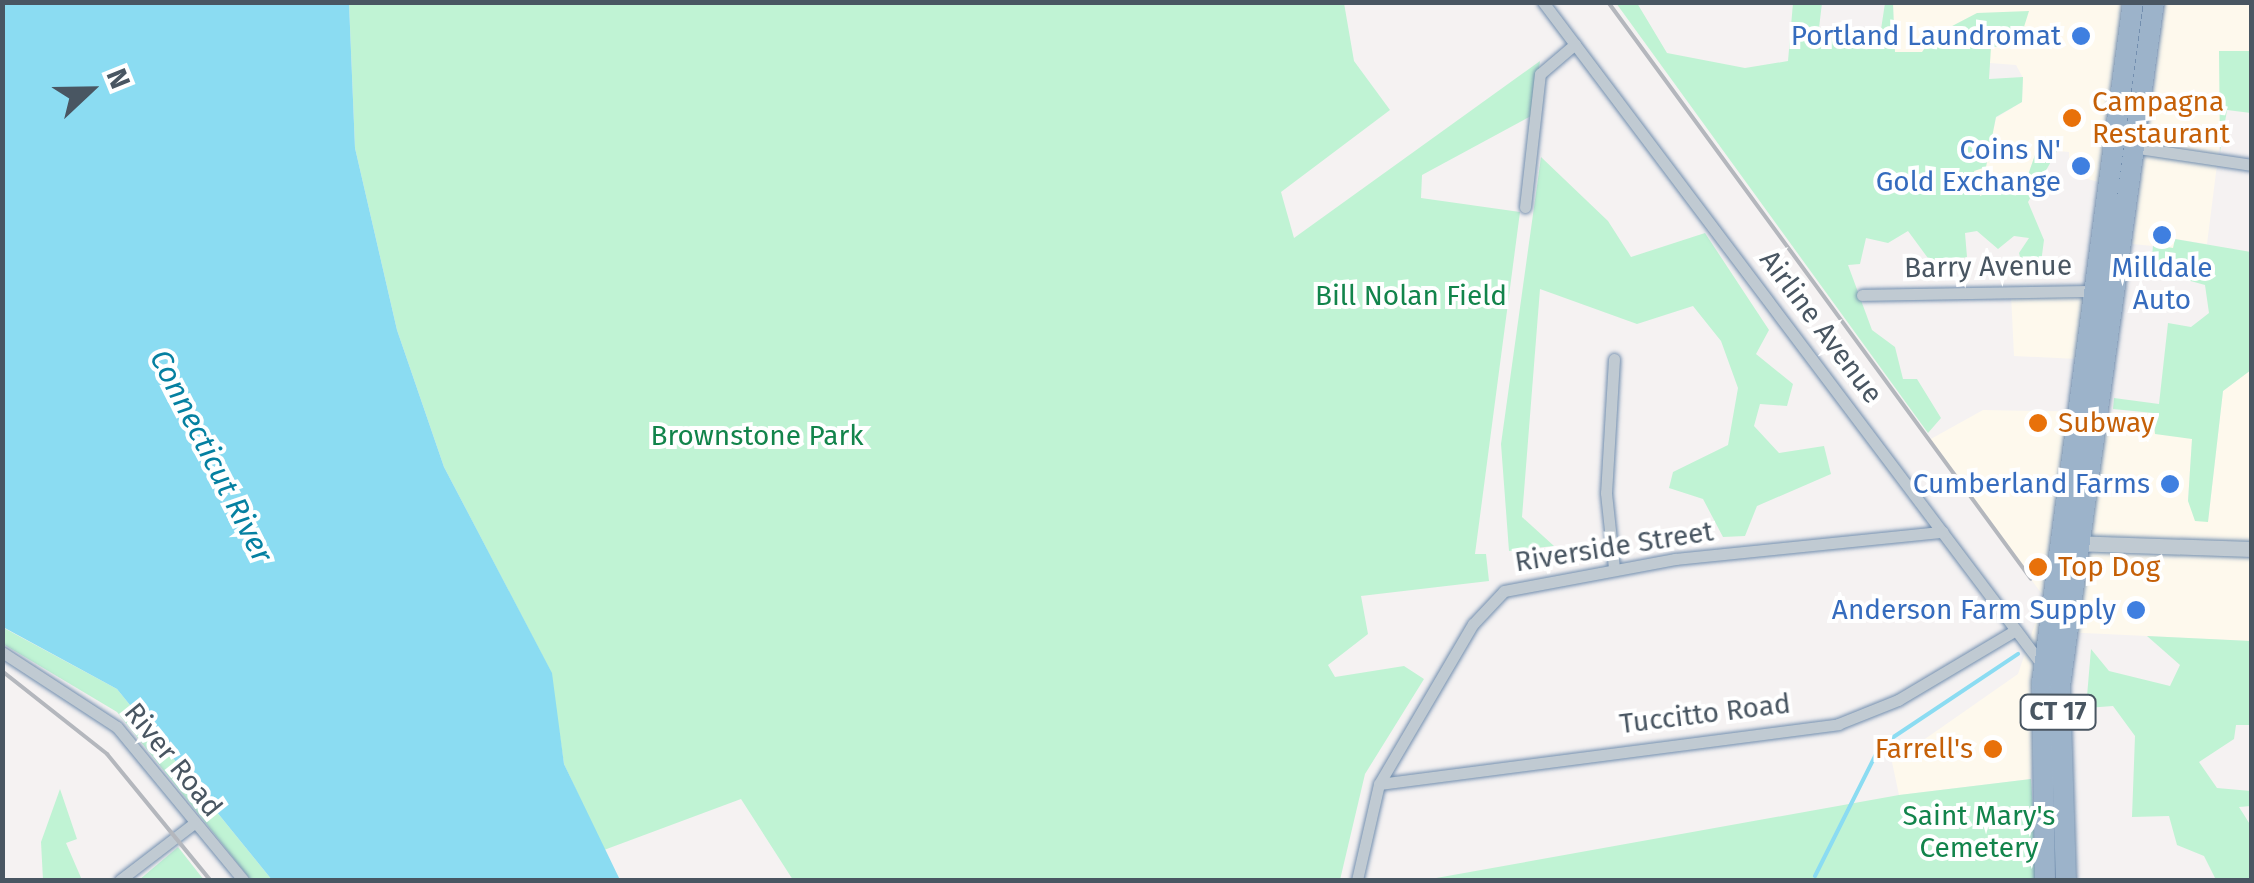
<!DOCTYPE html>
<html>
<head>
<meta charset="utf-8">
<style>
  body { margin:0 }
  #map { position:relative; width:2254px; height:883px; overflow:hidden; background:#f5f2f2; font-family:"Fira Sans",sans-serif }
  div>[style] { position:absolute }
  .commercial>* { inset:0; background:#fef9ed }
  .green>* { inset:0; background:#c0f3d4 }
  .water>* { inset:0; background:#8bdcf2 }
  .stream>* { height:4px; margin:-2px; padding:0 2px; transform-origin:2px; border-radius:2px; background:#8bdcf2 }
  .roads { filter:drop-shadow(0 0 2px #738faf) drop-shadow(0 0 2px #738faf) }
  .minor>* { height:11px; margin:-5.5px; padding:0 5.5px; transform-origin:5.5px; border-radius:5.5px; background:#c0cad2 }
  .tertiary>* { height:15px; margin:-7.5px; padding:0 7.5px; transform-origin:7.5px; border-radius:7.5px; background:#c0cad2 }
  .trunk>* { height:20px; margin:-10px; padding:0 10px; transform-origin:10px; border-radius:10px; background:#9cb3ca }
  .rail>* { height:4px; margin:-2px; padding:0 2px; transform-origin:2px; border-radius:2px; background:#b4b7bd }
  .dots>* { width:28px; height:28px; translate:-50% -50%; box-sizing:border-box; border:5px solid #fff; border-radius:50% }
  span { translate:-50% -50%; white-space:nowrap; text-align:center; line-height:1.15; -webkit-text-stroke:8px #fff; paint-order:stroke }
  .shield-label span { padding:2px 8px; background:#fff; border:2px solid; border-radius:8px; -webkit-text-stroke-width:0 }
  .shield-label { font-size:25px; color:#495662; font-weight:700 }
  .shop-label { font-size:28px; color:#366cbe }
  .right { translate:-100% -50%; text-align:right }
  .food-label { font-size:28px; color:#c56008 }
  .left { translate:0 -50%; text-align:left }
  .street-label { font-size:28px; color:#495662 }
  .park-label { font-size:28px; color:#12844b }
  .water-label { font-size:30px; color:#0580a1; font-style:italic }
  .frame { position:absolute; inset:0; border:5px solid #495662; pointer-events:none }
  .north { position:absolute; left:40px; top:40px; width:100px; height:100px; -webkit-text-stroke:8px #fff; paint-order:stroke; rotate:68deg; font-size:28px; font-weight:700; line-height:40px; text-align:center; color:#495662 }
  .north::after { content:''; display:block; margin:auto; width:35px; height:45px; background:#495662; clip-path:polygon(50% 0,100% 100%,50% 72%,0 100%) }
</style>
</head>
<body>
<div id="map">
  <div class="commercial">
    <i style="clip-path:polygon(1893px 3px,2126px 3px,2102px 183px,2070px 174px,2069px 152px,2037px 149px,2028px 175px,1980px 196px,1974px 171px,1986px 166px,1996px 118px,2022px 102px,2023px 78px,2016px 65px,1990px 63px,1970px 23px,1946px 29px,1922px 53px,1895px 52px)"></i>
    <i style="clip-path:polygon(2165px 3px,2251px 3px,2251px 51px,2219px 51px,2225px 101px,2207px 244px,2176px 239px,2174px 248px,2132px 244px)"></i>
    <i style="clip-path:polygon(2011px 294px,2085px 295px,2078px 359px,2014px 356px)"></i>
    <i style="clip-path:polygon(2251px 370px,2251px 641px,2042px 631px,2031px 779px,1899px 795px,1892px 762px,2018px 674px,2044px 597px,1929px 440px,1983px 410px,2154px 413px,2192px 439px,2188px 501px,2208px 522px,2223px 391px)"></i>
  </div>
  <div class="green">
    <i style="clip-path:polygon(349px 3px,1344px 3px,1354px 61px,1390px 110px,1281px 192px,1294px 238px,1540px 61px,1533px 115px,1422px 175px,1421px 198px,1520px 212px,1475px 554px,1486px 554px,1489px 581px,1361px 596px,1368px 634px,1328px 665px,1335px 677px,1404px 666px,1424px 679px,1365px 774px,1340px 880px,793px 880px,741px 799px,604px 850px,564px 764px,550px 670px,444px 467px,397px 330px,355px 148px)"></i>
    <i style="clip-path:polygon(1616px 3px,1637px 3px,1667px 53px,1745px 68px,1788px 61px,1793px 3px,1822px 3px,1819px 28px,1880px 36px,1885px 3px,1893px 3px,1895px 52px,1922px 52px,1933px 36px,1977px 13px,2029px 11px,2018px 46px,1991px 47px,1989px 79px,2023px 77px,2022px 102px,1996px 117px,1986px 167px,1974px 171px,1980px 196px,2028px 175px,2037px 149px,2057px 151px,2028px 202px,2044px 240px,2039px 278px,2025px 278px,2019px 253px,2029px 238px,2014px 236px,1998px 249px,1977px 231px,1965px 233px,1967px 257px,1933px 265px,1908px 231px,1888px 243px,1866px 238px,1860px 264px,1848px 265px,1872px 330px,1895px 347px,1903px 379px,1917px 379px,1941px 418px,1928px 433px)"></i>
    <i style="clip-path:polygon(2219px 51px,2252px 51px,2251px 113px,2227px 110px,2220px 152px)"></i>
    <i style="clip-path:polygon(1541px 157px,1608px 221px,1631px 257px,1705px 233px,1769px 330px,1756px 354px,1793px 384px,1787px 406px,1760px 404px,1754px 426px,1779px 453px,1824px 446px,1831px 474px,1757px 506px,1745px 536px,1723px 537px,1703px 499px,1669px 488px,1673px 472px,1728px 445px,1738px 388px,1721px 341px,1693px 306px,1637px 324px,1540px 289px,1522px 517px,1554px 546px,1509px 551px,1501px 444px)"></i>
    <i style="clip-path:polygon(2175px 239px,2251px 252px,2251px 370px,2223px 391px,2208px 522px,2195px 521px,2188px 501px,2192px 439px,2155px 434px,2153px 413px,2113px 409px,2114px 398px,2159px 404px,2168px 323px,2191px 327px,2209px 313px,2205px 285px,2151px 270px,2153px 245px,2173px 248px)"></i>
    <i style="clip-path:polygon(2px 627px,117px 689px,272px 880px,251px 880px,117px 712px,3px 644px)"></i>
    <i style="clip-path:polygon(2147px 636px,2251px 641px,2251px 725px,2236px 725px,2234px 739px,2199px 762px,2217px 788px,2251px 791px,2251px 806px,2239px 807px,2251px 826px,2251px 880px,2216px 880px,2204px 856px,2177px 845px,2169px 816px,2132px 817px,2135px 736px,2113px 706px,2086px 708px,2091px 649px,2109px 671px,2170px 686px,2180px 665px)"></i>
    <i style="clip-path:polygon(2031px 779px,2038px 880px,1425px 880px,1899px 795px)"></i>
    <i style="clip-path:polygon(60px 789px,77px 839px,66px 843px,82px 880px,43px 880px,41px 842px)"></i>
    <i style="clip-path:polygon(178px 847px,204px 880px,139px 880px)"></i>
  </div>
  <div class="water">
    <i style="clip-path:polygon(2px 3px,349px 3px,355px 148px,397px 330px,444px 467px,552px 673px,564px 764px,620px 880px,272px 880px,117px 689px,3px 627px)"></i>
  </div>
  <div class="stream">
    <i style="left:1815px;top:876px;width:145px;rotate:-63.4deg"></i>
    <i style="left:1880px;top:746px;width:166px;rotate:-33.7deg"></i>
  </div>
  <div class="roads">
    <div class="minor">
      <i style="left:1543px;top:2px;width:831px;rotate:53.02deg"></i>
      <i style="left:2132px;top:147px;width:121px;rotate:8.5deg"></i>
      <i style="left:1525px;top:207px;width:134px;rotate:-83.6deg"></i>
      <i style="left:1540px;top:74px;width:46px;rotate:-40.6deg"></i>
      <i style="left:1862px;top:295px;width:234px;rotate:-1deg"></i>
      <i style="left:1614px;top:359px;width:134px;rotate:93.4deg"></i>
      <i style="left:1606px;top:493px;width:75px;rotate:83.9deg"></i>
      <i style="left:2px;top:652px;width:137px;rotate:33.1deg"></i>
      <i style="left:117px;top:727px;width:198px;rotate:50.5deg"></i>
      <i style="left:1379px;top:784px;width:463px;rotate:-7.4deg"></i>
      <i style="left:1838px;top:724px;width:65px;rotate:-21.8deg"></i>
      <i style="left:1898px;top:700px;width:137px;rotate:-30.7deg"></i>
      <i style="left:120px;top:880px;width:92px;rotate:-37.5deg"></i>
      <i style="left:1357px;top:880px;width:98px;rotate:-77.1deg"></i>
      <i style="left:1379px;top:784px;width:186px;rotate:-59.6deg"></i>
      <i style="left:1473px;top:624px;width:45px;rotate:-46.8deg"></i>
      <i style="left:1504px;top:591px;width:174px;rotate:-10.6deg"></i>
      <i style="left:1675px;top:559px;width:269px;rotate:-5.8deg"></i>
    </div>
    <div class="tertiary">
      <i style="left:2071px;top:543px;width:181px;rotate:1.9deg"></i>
    </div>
    <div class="trunk">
      <i style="left:2045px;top:880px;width:197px;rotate:-90.9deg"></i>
      <i style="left:2042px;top:683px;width:687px;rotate:-82.39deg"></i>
      <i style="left:2066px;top:880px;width:194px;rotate:-91.8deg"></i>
      <i style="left:2060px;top:686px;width:690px;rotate:-82.18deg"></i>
    </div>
  </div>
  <div class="rail">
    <i style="left:1608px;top:2px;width:715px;rotate:53.75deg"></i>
    <i style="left:2px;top:671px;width:134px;rotate:38.3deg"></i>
    <i style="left:107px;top:754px;width:163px;rotate:50.7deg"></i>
  </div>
  <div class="dots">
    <i style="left:2081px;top:36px;background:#3f7fe0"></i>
    <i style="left:2072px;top:118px;background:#e8710a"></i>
    <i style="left:2081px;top:166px;background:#3f7fe0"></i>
    <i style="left:2162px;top:235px;background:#3f7fe0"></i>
    <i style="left:2038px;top:423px;background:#e8710a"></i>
    <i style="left:2170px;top:484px;background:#3f7fe0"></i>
    <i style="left:2038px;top:567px;background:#e8710a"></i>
    <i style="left:2136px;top:610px;background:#3f7fe0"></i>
    <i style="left:1993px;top:749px;background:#e8710a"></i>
  </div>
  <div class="shield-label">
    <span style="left:2058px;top:712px">CT 17</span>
  </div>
  <div class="shop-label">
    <span class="right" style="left:2061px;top:36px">Portland Laundromat</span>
    <span class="right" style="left:2061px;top:166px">Coins N'<br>Gold Exchange</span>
    <span style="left:2162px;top:284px">Milldale<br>Auto</span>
    <span class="right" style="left:2150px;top:484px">Cumberland Farms</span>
    <span class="right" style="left:2116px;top:610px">Anderson Farm Supply</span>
  </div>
  <div class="food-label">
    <span class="left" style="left:2092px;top:118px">Campagna<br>Restaurant</span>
    <span class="left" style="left:2058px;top:423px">Subway</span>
    <span class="left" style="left:2058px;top:567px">Top Dog</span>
    <span class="right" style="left:1973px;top:749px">Farrell's</span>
  </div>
  <div class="street-label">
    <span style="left:1988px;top:267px;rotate:-1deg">Barry Avenue</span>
    <span style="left:1821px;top:327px;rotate:53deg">Airline Avenue</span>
    <span style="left:1614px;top:547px;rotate:-9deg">Riverside Street</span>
    <span style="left:1705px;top:714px;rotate:-7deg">Tuccitto Road</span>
    <span style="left:173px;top:760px;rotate:51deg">River Road</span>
  </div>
  <div class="park-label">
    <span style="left:1411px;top:296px">Bill Nolan Field</span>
    <span style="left:757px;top:436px">Brownstone Park</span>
    <span style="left:1979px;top:832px">Saint Mary's<br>Cemetery</span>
  </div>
  <div class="water-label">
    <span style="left:211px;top:456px;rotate:63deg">Connecticut River</span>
  </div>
  <div class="frame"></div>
  <div class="north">N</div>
</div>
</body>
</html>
